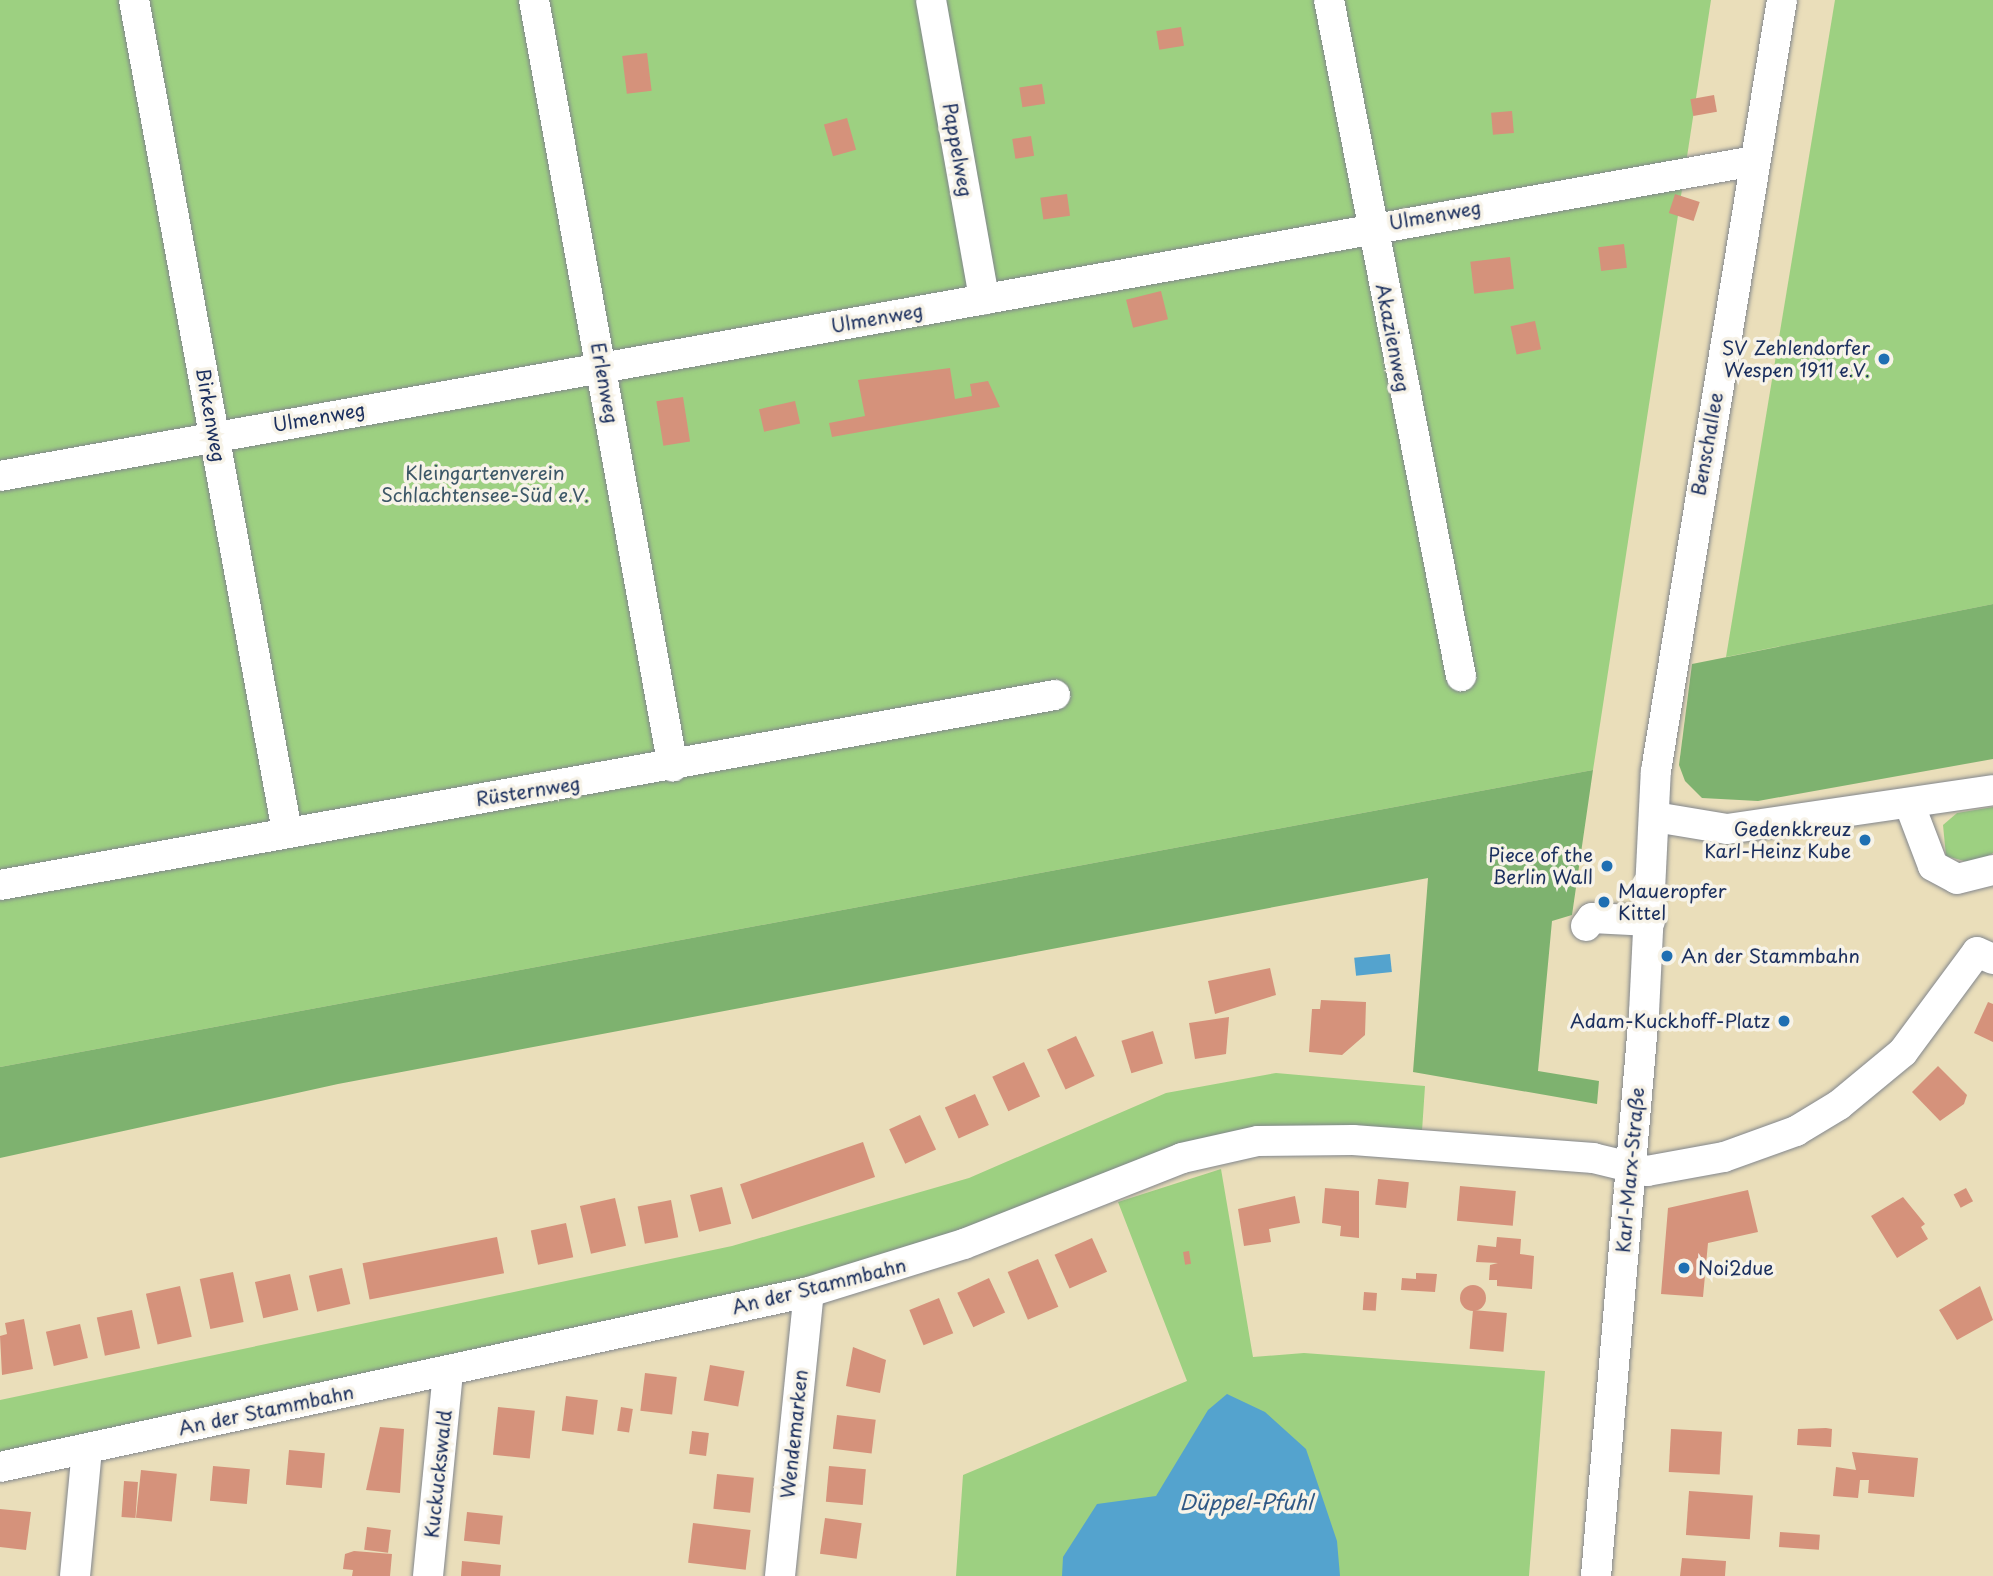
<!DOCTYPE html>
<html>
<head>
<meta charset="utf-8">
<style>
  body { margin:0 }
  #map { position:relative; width:1993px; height:1576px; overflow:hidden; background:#eadeba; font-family:"Playpen Sans",sans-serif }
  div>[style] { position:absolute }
  .green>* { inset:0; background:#9dd081 }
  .forest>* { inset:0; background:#7eb26f }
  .water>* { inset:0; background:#54a3ce; transform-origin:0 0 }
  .building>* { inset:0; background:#d5927b; transform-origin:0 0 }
  .round { border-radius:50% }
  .roads { filter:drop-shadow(0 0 2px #82868c) drop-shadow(0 0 2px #82868c) }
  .minor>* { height:30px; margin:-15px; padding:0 15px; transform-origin:15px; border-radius:15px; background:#fff }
  .dots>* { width:19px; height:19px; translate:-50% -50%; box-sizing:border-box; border:4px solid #f7f3e8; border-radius:50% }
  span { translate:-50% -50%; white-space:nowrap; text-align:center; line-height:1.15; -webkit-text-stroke:7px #f7f3e8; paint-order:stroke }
  .street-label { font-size:19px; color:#1b2f5e }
  .poi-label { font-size:19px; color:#1b2f5e }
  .right { translate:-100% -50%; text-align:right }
  .left { translate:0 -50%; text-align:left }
  .park-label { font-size:19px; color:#3c5767 }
  .water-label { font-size:21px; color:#2f5885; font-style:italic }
</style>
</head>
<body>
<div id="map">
  <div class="green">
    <i style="clip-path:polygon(0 0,1711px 0,1593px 770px,0 1067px)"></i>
    <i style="clip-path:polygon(1835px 0,1993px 0,1993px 604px,1726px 657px)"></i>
    <i style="clip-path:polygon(1993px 807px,1993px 853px,1975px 864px,1946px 856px,1943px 825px,1957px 813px)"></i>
    <i style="clip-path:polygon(1276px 1073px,1425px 1086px,1421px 1146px,1258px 1141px,964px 1244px,0 1467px,0 1400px,732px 1246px,969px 1178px,1166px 1093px)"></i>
    <i style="clip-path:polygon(1221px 1169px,1253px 1357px,1304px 1353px,1545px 1371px,1529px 1576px,956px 1576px,963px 1475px,1187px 1381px,1118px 1202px)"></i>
  </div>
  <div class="forest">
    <i style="clip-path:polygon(1993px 604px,1993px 759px,1758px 801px,1702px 798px,1685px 781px,1679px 765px,1692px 664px)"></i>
    <i style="clip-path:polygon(1593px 770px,1572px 915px,1552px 921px,1538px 1071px,1599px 1081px,1597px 1104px,1413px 1072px,1428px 878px,338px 1084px,0 1158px,0 1067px)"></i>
  </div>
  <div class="water">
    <i style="left:1390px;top:954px;width:18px;height:36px;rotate:84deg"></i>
    <i style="clip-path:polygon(1227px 1394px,1265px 1412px,1306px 1449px,1337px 1541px,1340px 1576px,1062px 1576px,1063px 1557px,1097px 1504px,1156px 1496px,1208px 1410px)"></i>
  </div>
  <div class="building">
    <i style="left:1181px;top:27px;width:19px;height:25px;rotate:81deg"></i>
    <i style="left:647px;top:53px;width:38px;height:25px;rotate:83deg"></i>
    <i style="left:1042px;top:84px;width:20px;height:23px;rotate:81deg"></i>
    <i style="left:1714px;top:95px;width:17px;height:24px;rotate:80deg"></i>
    <i style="left:1512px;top:111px;width:22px;height:21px;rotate:85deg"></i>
    <i style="left:847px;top:118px;width:33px;height:24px;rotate:74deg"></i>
    <i style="left:1031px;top:136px;width:20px;height:19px;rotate:81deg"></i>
    <i style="left:1067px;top:194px;width:22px;height:27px;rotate:82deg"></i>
    <i style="left:1675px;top:194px;width:26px;height:20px;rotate:18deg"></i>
    <i style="left:1624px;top:244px;width:24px;height:26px;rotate:83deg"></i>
    <i style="left:1510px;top:257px;width:32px;height:40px;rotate:83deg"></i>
    <i style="left:1161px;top:291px;width:29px;height:36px;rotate:76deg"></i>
    <i style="left:1535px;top:321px;width:29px;height:25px;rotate:78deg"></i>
    <i style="clip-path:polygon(950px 368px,955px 399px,972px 396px,970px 384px,988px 381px,1000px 407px,832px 437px,829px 423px,865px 416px,858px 380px)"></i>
    <i style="left:683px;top:397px;width:45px;height:27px;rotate:81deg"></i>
    <i style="left:795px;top:401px;width:23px;height:37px;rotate:77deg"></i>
    <i style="clip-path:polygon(1270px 968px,1276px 995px,1215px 1014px,1208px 981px)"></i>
    <i style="clip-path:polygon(1321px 1000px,1366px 1002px,1365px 1035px,1342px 1055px,1309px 1052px,1312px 1009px,1320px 1009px)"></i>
    <i style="clip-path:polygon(1988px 1002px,1993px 1004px,1993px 1042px,1974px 1033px)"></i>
    <i style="clip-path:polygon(1229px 1017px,1226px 1054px,1195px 1059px,1189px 1023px)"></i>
    <i style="left:1153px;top:1031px;width:34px;height:33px;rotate:73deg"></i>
    <i style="left:1076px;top:1036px;width:44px;height:32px;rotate:65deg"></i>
    <i style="left:1024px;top:1062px;width:38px;height:35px;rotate:65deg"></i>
    <i style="clip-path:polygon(1938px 1066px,1967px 1095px,1964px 1104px,1940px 1121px,1912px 1092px)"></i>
    <i style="left:975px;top:1094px;width:34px;height:33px;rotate:66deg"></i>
    <i style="left:920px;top:1115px;width:38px;height:34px;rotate:65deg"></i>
    <i style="left:863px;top:1142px;width:37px;height:130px;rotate:71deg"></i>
    <i style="left:1378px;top:1179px;width:31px;height:26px;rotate:6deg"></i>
    <i style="left:1460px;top:1186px;width:56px;height:35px;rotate:5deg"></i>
    <i style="left:722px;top:1187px;width:38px;height:33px;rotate:76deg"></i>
    <i style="clip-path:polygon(1325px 1188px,1359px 1191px,1359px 1238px,1340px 1236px,1341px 1226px,1322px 1223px)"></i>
    <i style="left:1966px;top:1188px;width:15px;height:14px;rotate:62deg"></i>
    <i style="clip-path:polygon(1748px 1190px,1758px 1232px,1708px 1243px,1703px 1297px,1661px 1294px,1668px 1208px)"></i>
    <i style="clip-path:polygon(1295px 1196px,1300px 1223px,1269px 1229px,1271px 1242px,1244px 1246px,1238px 1209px)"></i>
    <i style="clip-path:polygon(1903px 1197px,1925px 1224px,1921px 1227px,1928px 1239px,1897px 1258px,1871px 1216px)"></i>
    <i style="left:615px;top:1198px;width:49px;height:36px;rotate:77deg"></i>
    <i style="left:671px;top:1200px;width:38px;height:34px;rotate:79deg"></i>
    <i style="left:566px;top:1223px;width:35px;height:36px;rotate:78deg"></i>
    <i style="left:497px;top:1237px;width:37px;height:137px;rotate:79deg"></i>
    <i style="clip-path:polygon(1497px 1237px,1521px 1239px,1520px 1254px,1534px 1256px,1532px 1289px,1497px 1286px,1497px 1280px,1489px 1280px,1490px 1265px,1498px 1263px,1476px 1262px,1478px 1245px,1496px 1247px)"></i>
    <i style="left:1092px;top:1238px;width:37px;height:41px;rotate:66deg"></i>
    <i style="left:1189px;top:1251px;width:13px;height:6px;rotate:81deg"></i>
    <i style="left:1038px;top:1259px;width:52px;height:33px;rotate:67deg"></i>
    <i style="left:342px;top:1268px;width:37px;height:34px;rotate:77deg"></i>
    <i style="left:233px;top:1272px;width:51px;height:34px;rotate:78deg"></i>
    <i style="clip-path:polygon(1416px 1273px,1437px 1274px,1435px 1292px,1401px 1290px,1402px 1278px,1416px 1279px)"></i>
    <i style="left:290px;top:1274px;width:37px;height:36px;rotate:77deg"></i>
    <i style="left:989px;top:1278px;width:38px;height:35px;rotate:65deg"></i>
    <i class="round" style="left:1460px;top:1285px;width:26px;height:26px"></i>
    <i style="left:180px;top:1286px;width:52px;height:35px;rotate:77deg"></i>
    <i style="clip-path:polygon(1980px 1286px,1993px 1320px,1957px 1340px,1939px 1310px)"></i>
    <i style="left:1364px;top:1292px;width:13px;height:18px;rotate:4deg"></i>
    <i style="left:939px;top:1298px;width:38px;height:32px;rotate:68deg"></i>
    <i style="left:132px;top:1310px;width:39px;height:36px;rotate:78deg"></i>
    <i style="left:1473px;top:1310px;width:34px;height:39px;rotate:5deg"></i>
    <i style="clip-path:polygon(24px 1319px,33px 1369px,2px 1375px,0 1336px,7px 1334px,5px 1323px)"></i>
    <i style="left:80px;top:1324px;width:35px;height:35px;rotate:77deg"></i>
    <i style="clip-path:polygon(853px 1347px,886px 1360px,880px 1393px,846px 1386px)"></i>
    <i style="left:710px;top:1365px;width:35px;height:36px;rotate:10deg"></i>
    <i style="left:645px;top:1373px;width:32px;height:38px;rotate:7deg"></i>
    <i style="left:566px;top:1396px;width:32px;height:35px;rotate:7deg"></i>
    <i style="left:498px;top:1407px;width:37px;height:48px;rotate:6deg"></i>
    <i style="left:621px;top:1407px;width:12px;height:24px;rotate:9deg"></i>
    <i style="left:837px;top:1415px;width:39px;height:34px;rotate:7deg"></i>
    <i style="clip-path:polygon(380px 1427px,404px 1429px,400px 1493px,366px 1490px)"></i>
    <i style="clip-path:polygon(1826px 1428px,1832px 1429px,1831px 1447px,1797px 1445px,1798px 1429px)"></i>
    <i style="left:1671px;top:1429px;width:51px;height:43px;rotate:3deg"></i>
    <i style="left:692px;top:1431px;width:17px;height:23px;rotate:7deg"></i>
    <i style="left:289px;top:1450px;width:36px;height:35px;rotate:5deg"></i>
    <i style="clip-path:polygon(1852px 1452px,1918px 1458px,1914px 1497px,1868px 1493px,1869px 1480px,1860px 1480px,1858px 1498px,1833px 1496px,1836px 1467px,1856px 1470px)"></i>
    <i style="left:213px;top:1466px;width:37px;height:35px;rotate:5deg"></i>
    <i style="left:829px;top:1466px;width:37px;height:36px;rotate:5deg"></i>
    <i style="left:141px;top:1470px;width:36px;height:48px;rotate:6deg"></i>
    <i style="left:717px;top:1474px;width:37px;height:35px;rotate:6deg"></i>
    <i style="left:124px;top:1481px;width:14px;height:36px;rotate:4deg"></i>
    <i style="left:1689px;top:1491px;width:64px;height:44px;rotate:4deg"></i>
    <i style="clip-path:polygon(0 1509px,31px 1512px,26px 1550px,0 1547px)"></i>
    <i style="left:467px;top:1512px;width:36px;height:29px;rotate:6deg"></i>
    <i style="left:825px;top:1518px;width:37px;height:36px;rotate:8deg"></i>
    <i style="left:693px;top:1523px;width:58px;height:40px;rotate:7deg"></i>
    <i style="left:367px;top:1527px;width:24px;height:23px;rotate:7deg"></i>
    <i style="left:1780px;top:1532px;width:40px;height:15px;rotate:4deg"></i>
    <i style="clip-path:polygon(354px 1551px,392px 1554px,390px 1576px,352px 1576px,353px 1570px,343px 1569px,345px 1554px)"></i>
    <i style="clip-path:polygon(1682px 1558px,1726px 1561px,1725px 1576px,1680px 1576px)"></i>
    <i style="clip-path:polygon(462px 1561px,501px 1565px,500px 1576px,461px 1576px)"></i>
  </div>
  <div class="roads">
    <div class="minor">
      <i style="left:134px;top:0;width:845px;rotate:79.57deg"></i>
      <i style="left:534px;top:0;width:779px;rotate:79.73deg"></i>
      <i style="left:931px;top:0;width:304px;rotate:79.9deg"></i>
      <i style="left:1329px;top:0;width:689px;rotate:78.95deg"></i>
      <i style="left:0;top:476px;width:1783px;rotate:-10.18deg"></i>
      <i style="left:1909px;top:803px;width:67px;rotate:69.1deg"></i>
      <i style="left:1933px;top:866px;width:27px;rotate:28deg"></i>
      <i style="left:1957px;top:879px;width:37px;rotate:-14deg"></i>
      <i style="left:1655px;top:817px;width:73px;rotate:9.5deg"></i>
      <i style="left:1727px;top:829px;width:269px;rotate:-8.3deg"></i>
      <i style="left:0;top:885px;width:1072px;rotate:-10.21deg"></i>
      <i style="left:1586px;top:926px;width:10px;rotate:-53deg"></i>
      <i style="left:1592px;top:918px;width:58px;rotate:3deg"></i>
      <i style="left:0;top:1467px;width:828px;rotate:-12.21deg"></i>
      <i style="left:809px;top:1292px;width:162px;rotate:-17.2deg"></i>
      <i style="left:964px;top:1244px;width:234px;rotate:-21.5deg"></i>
      <i style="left:1182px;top:1158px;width:78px;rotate:-12.6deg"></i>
      <i style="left:1258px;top:1141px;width:95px;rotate:-0.6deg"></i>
      <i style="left:1353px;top:1140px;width:241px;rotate:4.3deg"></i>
      <i style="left:1593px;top:1158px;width:56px;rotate:13.5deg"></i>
      <i style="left:1647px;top:1171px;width:78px;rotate:-10.3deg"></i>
      <i style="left:1724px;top:1157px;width:77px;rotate:-19.9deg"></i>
      <i style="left:1796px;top:1131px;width:50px;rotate:-31.2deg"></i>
      <i style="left:1839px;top:1105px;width:83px;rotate:-39.6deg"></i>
      <i style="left:1903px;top:1052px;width:124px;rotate:-53.5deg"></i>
      <i style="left:1977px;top:952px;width:17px;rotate:24deg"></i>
      <i style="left:75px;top:1576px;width:128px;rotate:-84.6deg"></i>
      <i style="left:428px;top:1576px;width:206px;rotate:-84.4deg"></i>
      <i style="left:780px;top:1576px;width:285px;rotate:-84.2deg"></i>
      <i style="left:1596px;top:1576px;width:565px;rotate:-85.13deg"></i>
      <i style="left:1644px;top:1013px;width:242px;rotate:-87.2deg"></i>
      <i style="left:1656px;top:771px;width:781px;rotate:-80.72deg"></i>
    </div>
  </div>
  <div class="dots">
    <i style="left:1884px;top:359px;background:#1f6fb2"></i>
    <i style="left:1865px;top:840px;background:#1f6fb2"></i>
    <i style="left:1607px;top:866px;background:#1f6fb2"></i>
    <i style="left:1604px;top:902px;background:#1f6fb2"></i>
    <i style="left:1667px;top:956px;background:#1f6fb2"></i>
    <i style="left:1784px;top:1021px;background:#1f6fb2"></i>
    <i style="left:1684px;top:1268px;background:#1f6fb2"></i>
  </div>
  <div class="street-label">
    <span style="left:958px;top:150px;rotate:80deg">Pappelweg</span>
    <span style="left:1435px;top:215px;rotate:-10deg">Ulmenweg</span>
    <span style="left:877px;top:318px;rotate:-10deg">Ulmenweg</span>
    <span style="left:1393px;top:338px;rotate:79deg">Akazienweg</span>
    <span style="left:605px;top:383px;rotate:80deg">Erlenweg</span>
    <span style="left:211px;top:415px;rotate:80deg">Birkenweg</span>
    <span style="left:319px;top:417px;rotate:-10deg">Ulmenweg</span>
    <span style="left:1707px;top:444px;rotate:-80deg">Benschallee</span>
    <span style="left:528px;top:791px;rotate:-9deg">Rüsternweg</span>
    <span style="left:1630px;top:1170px;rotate:-85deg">Karl-Marx-Straße</span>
    <span style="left:819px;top:1286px;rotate:-14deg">An der Stammbahn</span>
    <span style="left:266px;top:1410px;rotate:-12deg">An der Stammbahn</span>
    <span style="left:794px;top:1434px;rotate:-84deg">Wendemarken</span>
    <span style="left:438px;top:1474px;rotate:-84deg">Kuckuckswald</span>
  </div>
  <div class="poi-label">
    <span class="right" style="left:1870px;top:359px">SV Zehlendorfer<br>Wespen 1911 e.V.</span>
    <span class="right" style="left:1851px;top:840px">Gedenkkreuz<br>Karl-Heinz Kube</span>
    <span class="right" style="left:1593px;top:866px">Piece of the<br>Berlin Wall</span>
    <span class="left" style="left:1618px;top:902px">Maueropfer<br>Kittel</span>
    <span class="left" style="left:1681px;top:956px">An der Stammbahn</span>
    <span class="right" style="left:1770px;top:1021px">Adam-Kuckhoff-Platz</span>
    <span class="left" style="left:1698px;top:1268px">Noi2due</span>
  </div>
  <div class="park-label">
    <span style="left:485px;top:484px">Kleingartenverein<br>Schlachtensee-Süd e.V.</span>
  </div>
  <div class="water-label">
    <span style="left:1246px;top:1501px">Düppel-Pfuhl</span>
  </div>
</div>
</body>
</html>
